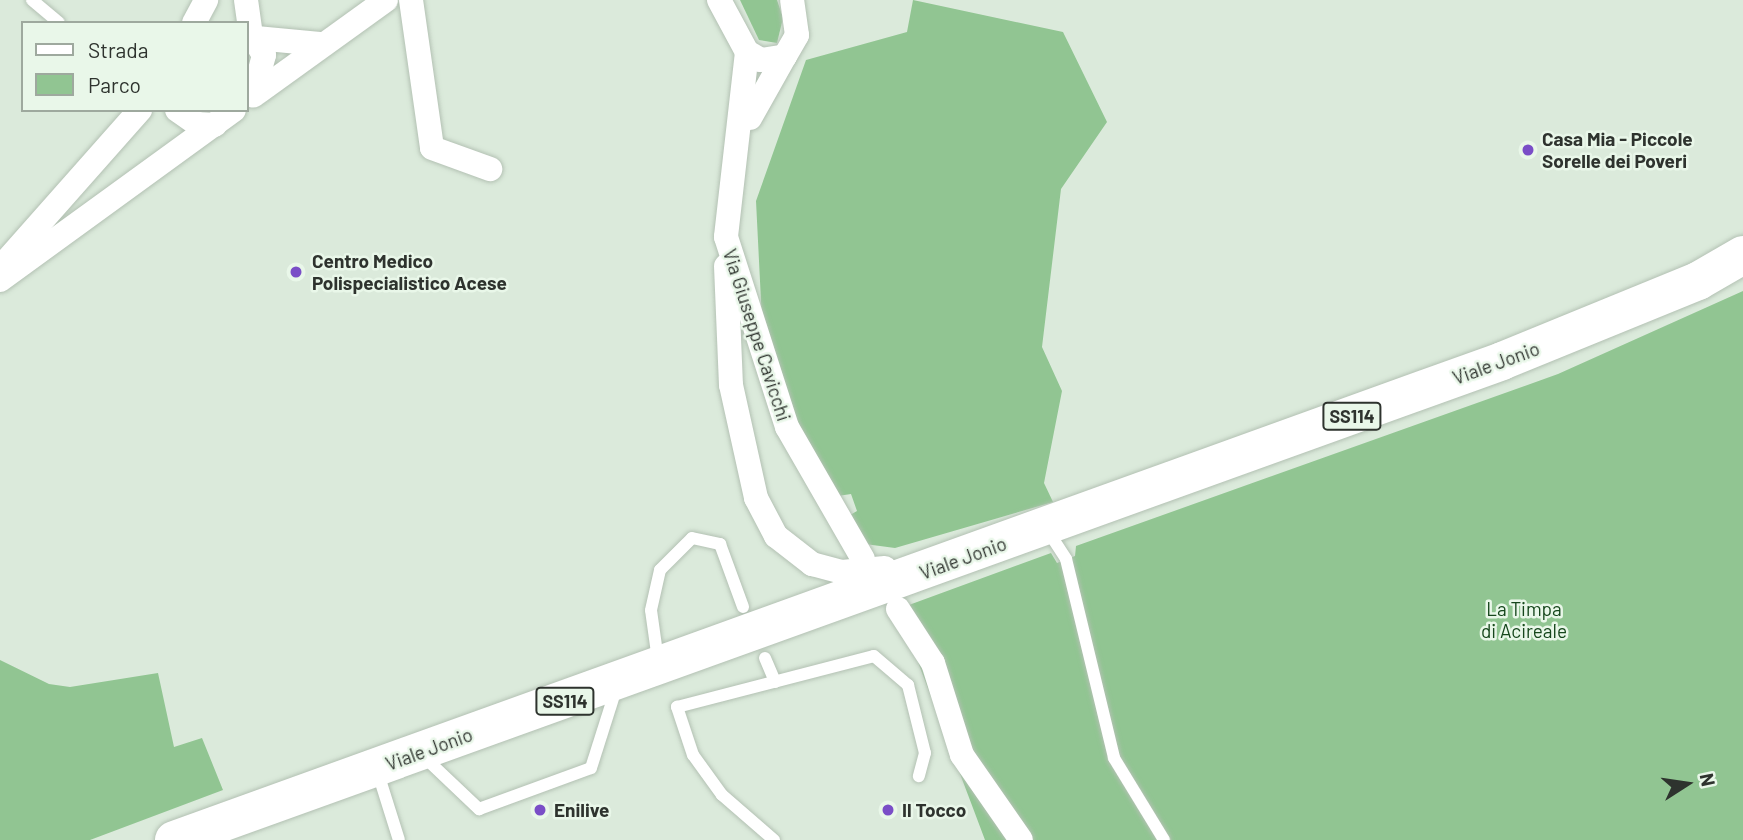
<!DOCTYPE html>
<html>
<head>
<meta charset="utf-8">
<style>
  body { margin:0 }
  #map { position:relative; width:1743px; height:840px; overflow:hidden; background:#dbeadb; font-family:Barlow,sans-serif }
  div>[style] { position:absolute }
  .green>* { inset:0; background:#91c592 }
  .roads { filter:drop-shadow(0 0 2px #b3c1b3) drop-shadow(0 0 2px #b3c1b3) }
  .service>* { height:12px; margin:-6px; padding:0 6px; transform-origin:6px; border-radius:6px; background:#fff }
  .minor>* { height:24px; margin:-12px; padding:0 12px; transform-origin:12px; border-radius:12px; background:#fff }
  .primary>* { height:38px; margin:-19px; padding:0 19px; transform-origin:19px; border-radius:19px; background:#fff }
  .dots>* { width:19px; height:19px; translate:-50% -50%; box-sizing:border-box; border:4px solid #e9f7e9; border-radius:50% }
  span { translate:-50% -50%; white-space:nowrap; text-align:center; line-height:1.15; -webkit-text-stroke:5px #e9f7e9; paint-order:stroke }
  .shield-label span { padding:2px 5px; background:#e9f7e9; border:2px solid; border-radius:5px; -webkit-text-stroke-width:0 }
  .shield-label { font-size:18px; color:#2e332e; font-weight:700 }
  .poi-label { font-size:19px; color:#2e332e; font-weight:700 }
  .left { translate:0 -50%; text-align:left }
  .street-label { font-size:19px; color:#2e332e }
  .park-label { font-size:19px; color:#16471c }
  .legend { position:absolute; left:21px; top:21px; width:228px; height:91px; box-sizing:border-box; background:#e9f7e9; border:2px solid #9ea99e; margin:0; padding:9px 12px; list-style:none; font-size:21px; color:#2e332e }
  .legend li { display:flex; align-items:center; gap:14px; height:35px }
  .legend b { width:35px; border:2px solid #9ea99e }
  .north { position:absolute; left:1652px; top:749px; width:70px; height:70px; -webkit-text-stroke:5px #e9f7e9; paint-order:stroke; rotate:78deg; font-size:19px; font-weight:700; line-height:28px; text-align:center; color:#2e332e }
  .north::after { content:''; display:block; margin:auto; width:24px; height:32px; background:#2e332e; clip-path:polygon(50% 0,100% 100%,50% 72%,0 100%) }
</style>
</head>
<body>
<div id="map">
  <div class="green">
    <i style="clip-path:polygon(740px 0,777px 0,783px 18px,777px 43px,759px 40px)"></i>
    <i style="clip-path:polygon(913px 0,1063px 32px,1107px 122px,1061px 189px,1042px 347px,1062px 391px,1044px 483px,1053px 502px,895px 548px,865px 544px,845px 518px,857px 511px,851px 494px,831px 497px,780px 382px,762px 321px,756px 201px,806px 60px,907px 32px)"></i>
    <i style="clip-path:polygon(1743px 291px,1743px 840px,985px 840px,898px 609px,1051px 553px,1057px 563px,1075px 556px,1076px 546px,1558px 374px)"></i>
    <i style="clip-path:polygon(0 660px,49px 684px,70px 687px,158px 673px,174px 747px,202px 738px,223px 790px,90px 840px,0 840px)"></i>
  </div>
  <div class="roads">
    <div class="service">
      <i style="left:32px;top:0;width:35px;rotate:40deg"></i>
      <i style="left:1046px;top:528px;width:37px;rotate:57deg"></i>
      <i style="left:1066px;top:559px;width:205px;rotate:76.4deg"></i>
      <i style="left:1114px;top:758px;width:96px;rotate:58.6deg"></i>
      <i style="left:765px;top:658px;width:26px;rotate:67deg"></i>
      <i style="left:658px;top:660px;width:50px;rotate:-98deg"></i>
      <i style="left:651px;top:610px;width:41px;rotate:-77.3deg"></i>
      <i style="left:660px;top:570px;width:45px;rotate:-45deg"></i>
      <i style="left:692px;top:538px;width:29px;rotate:12deg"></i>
      <i style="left:720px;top:544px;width:67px;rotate:69.9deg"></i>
      <i style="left:422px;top:755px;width:79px;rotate:43.5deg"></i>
      <i style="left:479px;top:809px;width:119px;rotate:-20.1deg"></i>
      <i style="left:591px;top:768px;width:86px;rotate:-72.4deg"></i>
      <i style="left:377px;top:770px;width:73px;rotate:72.6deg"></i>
      <i style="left:774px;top:840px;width:69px;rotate:-139.1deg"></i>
      <i style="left:722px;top:795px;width:49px;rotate:-125.9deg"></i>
      <i style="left:693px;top:755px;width:51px;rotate:-108.4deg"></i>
      <i style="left:677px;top:707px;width:203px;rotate:-14.5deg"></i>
      <i style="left:874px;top:656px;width:45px;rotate:40.5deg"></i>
      <i style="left:908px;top:685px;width:70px;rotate:76deg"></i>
      <i style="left:925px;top:753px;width:24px;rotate:105deg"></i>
    </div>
    <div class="minor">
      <i style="left:246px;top:0;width:30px;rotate:82deg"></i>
      <i style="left:411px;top:0;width:149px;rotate:81.9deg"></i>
      <i style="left:432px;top:148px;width:62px;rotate:19.9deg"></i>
      <i style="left:719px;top:0;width:59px;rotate:61.7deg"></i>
      <i style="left:747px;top:52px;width:16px;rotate:30deg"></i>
      <i style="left:761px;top:60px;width:24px;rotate:-9deg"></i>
      <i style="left:785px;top:56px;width:24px;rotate:-60deg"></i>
      <i style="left:797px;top:35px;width:35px;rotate:-98deg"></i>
      <i style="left:194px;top:23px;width:26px;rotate:-62deg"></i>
      <i style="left:247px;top:28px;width:32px;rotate:58deg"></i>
      <i style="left:264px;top:55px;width:42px;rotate:105deg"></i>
      <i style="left:256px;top:38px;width:64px;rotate:5.4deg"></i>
      <i style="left:747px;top:52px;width:186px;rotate:96.5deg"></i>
      <i style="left:726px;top:237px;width:200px;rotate:72.2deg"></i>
      <i style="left:787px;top:427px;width:152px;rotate:60.1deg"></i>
      <i style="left:257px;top:93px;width:159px;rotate:-35.8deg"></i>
      <i style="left:177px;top:110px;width:24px;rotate:35deg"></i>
      <i style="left:197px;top:124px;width:18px;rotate:3deg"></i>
      <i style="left:750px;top:118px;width:71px;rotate:-60.6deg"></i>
      <i style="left:726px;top:266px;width:119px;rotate:87.6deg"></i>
      <i style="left:731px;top:385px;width:116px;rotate:77.5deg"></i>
      <i style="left:756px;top:498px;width:43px;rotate:62.2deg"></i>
      <i style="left:776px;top:536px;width:46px;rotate:37.9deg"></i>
      <i style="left:812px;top:564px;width:31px;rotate:15deg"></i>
      <i style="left:842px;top:572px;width:43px;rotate:-5.3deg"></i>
      <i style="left:1px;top:267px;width:210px;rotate:-48.5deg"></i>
      <i style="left:0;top:280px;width:289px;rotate:-36deg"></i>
      <i style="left:898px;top:609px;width:64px;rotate:57.1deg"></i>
      <i style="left:933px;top:663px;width:96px;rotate:72.5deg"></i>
      <i style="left:962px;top:755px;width:103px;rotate:55.2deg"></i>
    </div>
    <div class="primary">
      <i style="left:174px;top:840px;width:1412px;rotate:-19.83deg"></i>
      <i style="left:1502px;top:361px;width:212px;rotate:-22.2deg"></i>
      <i style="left:1698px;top:281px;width:52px;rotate:-30deg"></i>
    </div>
  </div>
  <div class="dots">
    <i style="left:1528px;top:150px;background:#7a4ec7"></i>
    <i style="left:296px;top:272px;background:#7a4ec7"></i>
    <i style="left:540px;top:810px;background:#7a4ec7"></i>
    <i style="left:888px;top:810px;background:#7a4ec7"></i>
  </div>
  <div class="shield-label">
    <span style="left:1352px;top:416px">SS114</span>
    <span style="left:565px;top:701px">SS114</span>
  </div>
  <div class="poi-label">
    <span class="left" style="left:1542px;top:150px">Casa Mia - Piccole<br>Sorelle dei Poveri</span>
    <span class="left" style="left:312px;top:272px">Centro Medico<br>Polispecialistico Acese</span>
    <span class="left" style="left:554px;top:810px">Enilive</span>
    <span class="left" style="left:902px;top:810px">Il Tocco</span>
  </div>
  <div class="street-label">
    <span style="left:757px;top:335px;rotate:72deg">Via Giuseppe Cavicchi</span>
    <span style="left:1496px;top:363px;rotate:-20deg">Viale Jonio</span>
    <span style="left:963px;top:558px;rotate:-20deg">Viale Jonio</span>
    <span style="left:429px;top:749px;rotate:-20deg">Viale Jonio</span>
  </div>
  <div class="park-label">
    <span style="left:1524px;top:620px">La Timpa<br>di Acireale</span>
  </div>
  <ul class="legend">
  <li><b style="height:9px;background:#fff"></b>Strada</li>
  <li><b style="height:19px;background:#91c592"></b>Parco</li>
  </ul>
  <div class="north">N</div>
</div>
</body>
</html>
